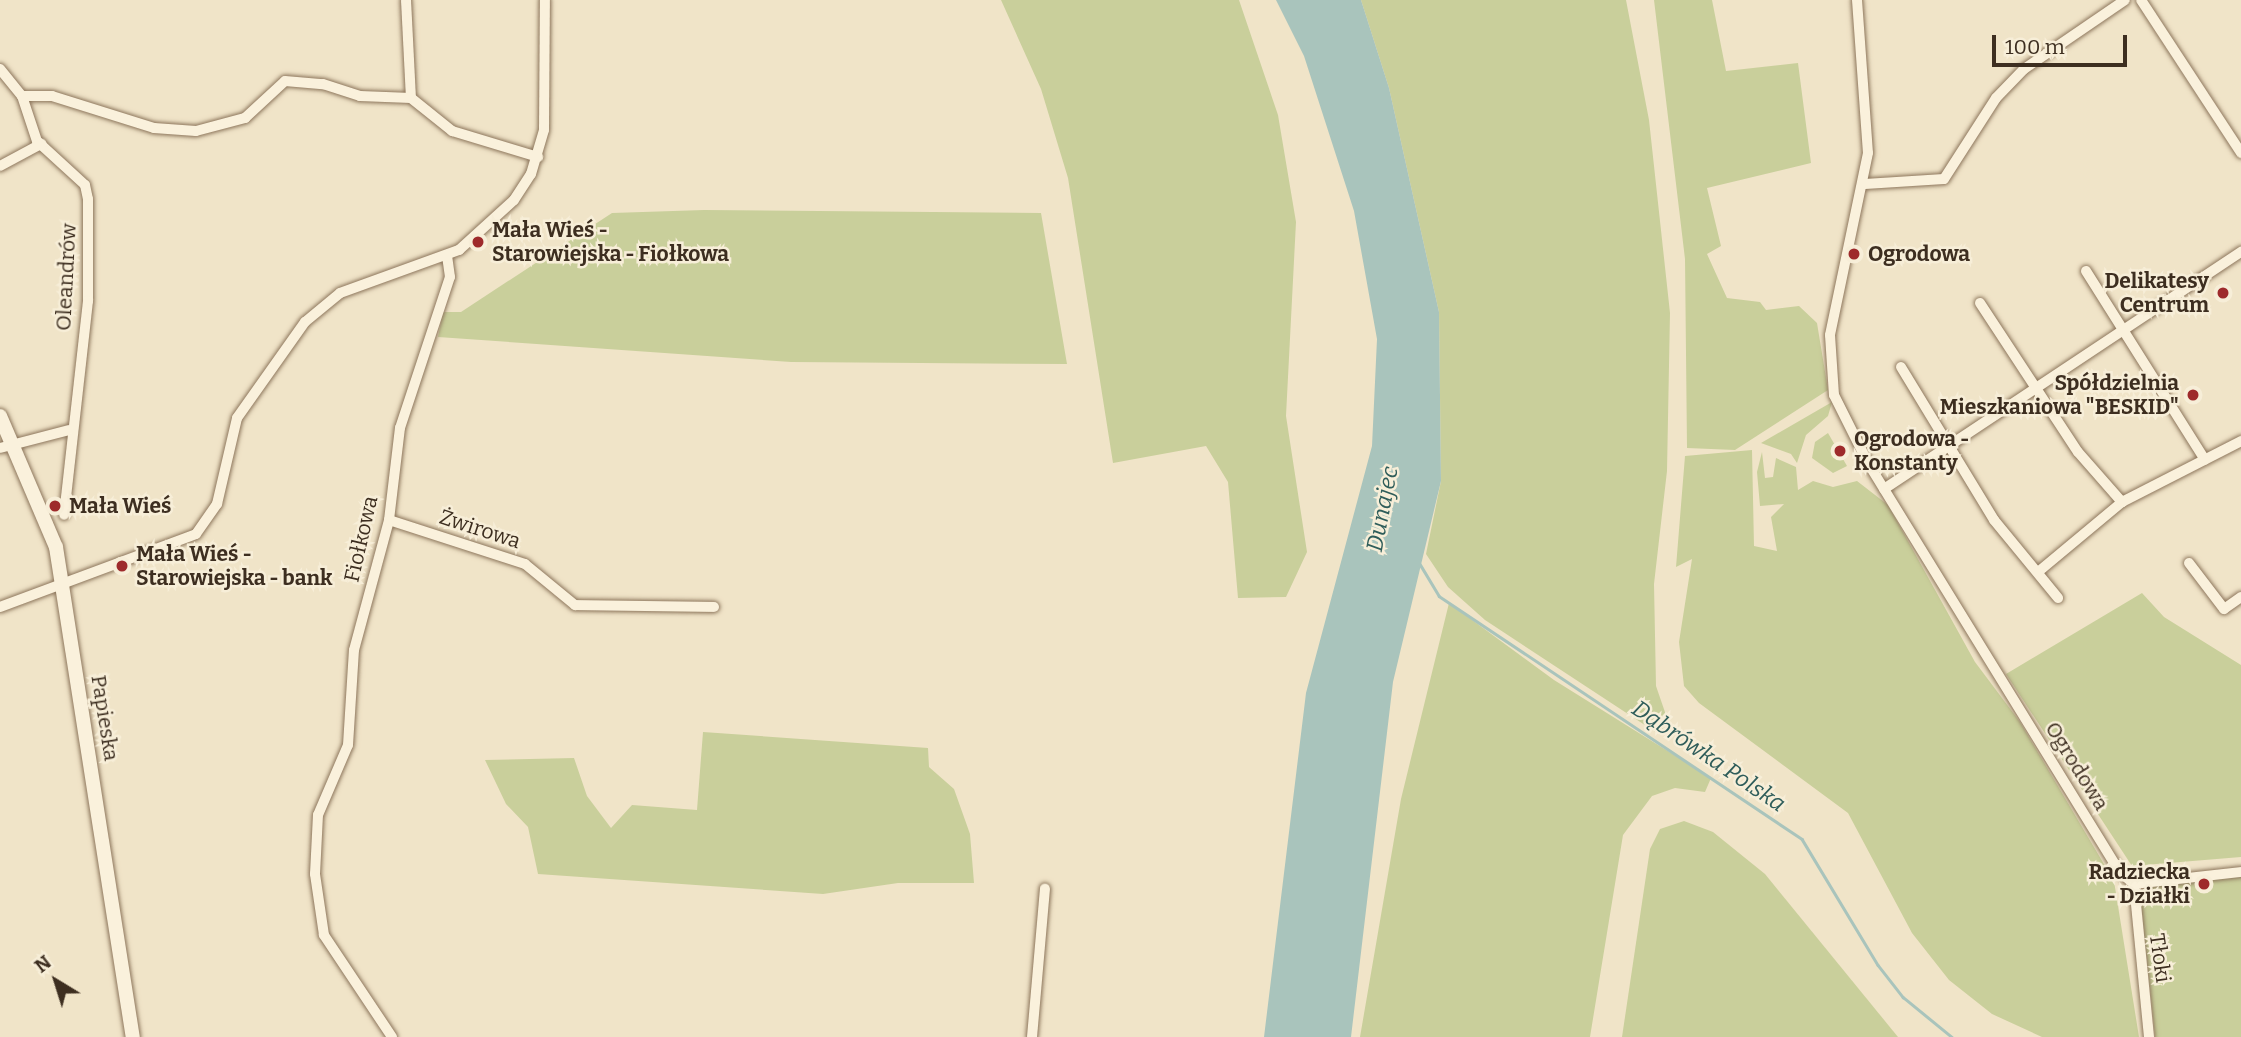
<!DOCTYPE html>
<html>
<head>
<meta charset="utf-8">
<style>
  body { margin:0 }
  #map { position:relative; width:2241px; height:1037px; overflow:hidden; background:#f0e4c8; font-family:Bitter,serif }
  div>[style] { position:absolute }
  .green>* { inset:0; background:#c9cf9b }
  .water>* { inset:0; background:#a9c4bc }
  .stream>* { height:2.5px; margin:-1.25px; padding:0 1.25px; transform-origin:1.25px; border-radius:1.25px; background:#a9c4bc }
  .roads { filter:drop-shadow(0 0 2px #8d765c) drop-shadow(0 0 2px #8d765c) }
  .street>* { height:10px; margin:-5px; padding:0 5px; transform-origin:5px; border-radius:5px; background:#faf1dc }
  .secondary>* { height:14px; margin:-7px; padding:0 7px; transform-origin:7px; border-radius:7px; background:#faf1dc }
  .dots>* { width:19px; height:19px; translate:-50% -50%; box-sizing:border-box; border:4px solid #f7eed8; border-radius:50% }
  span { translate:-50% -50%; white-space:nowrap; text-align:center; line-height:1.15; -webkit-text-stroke:5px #f7eed8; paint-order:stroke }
  .poi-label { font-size:21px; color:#3d2e20; font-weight:700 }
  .left { translate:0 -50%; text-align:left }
  .right { translate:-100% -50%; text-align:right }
  .street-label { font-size:21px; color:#3d2e20 }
  .water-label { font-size:23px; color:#2f5d5a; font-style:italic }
  .north { position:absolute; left:21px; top:946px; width:70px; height:70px; -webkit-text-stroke:5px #f7eed8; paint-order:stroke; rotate:322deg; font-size:19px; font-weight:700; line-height:28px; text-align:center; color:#3d2e20 }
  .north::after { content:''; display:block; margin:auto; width:24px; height:32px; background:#3d2e20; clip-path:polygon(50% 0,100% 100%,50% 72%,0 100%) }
  .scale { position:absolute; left:1992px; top:35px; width:135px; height:32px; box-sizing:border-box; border:4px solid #3d2e20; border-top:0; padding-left:9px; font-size:21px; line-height:24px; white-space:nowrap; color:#3d2e20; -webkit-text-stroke:5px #f7eed8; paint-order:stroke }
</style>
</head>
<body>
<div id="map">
  <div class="green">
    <i style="clip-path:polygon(1001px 0,1239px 0,1278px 115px,1296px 222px,1286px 416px,1307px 552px,1286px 597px,1238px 598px,1228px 482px,1206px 446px,1113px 463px,1068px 178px,1041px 89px)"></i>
    <i style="clip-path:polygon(1361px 0,1626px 0,1649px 120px,1670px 313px,1667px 471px,1654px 584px,1656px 686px,1667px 718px,1660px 735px,1485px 620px,1448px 587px,1426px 554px,1441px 481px,1439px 312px,1389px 88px)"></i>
    <i style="clip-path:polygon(1654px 0,1712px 0,1726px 71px,1798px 63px,1811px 163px,1707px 188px,1721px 246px,1707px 254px,1727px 298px,1760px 302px,1766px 310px,1799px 306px,1817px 323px,1828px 390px,1735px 450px,1687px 448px,1685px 259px)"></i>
    <i style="clip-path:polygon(704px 210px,1041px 213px,1067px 364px,791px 362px,438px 337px,443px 312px,461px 312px,612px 213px)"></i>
    <i style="clip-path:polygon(1832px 402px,1828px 416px,1806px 435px,1797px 463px,1791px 454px,1761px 443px)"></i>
    <i style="clip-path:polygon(1828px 433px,1847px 466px,1833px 473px,1812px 458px,1815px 442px)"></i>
    <i style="clip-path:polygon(1752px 450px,1754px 546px,1777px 551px,1771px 517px,1784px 504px,1760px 506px,1757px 472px,1762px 452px,1765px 478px,1773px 477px,1776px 458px,1796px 467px,1798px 490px,1813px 481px,1833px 487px,1857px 481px,1888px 505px,1975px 662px,2020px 722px,2114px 881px,2139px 1037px,2042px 1037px,1992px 1014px,1949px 980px,1912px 933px,1848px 813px,1699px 703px,1684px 686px,1679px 642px,1692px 559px,1676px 567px,1685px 456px)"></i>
    <i style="clip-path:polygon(2142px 593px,2164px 617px,2241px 665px,2241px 857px,2132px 866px,2006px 674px)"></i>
    <i style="clip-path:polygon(1449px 603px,1554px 680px,1711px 778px,1705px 792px,1675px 788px,1652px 796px,1623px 835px,1590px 1037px,1360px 1037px,1401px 799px)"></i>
    <i style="clip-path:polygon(703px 732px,928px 748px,929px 767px,954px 789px,970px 834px,974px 883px,898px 883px,823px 894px,538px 874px,528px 827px,506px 804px,485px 760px,574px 758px,587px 796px,611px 828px,632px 805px,697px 810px)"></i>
    <i style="clip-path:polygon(1684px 821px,1713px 832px,1765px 874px,1898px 1037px,1622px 1037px,1650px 849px,1660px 829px)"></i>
    <i style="clip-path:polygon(2241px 875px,2241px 1037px,2155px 1037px,2140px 894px,2151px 885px)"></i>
  </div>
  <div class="water">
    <i style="clip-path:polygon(1276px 0,1361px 0,1389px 88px,1439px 312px,1441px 481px,1393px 682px,1351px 1037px,1264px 1037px,1306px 693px,1372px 446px,1377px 339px,1354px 211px,1304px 56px)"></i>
  </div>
  <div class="stream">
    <i style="left:1420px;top:564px;width:37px;rotate:59deg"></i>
    <i style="left:1439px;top:596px;width:437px;rotate:33.8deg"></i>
    <i style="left:1802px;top:839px;width:147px;rotate:58.9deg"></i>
    <i style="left:1878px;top:965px;width:41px;rotate:52deg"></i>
    <i style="left:1903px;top:997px;width:63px;rotate:39.2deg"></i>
  </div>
  <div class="roads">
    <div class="street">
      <i style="left:406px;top:0;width:98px;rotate:87.1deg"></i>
      <i style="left:1857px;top:0;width:153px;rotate:85.9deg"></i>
      <i style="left:1868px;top:153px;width:186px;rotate:101.8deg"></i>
      <i style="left:1830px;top:335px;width:60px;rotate:86.2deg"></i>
      <i style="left:1834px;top:395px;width:76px;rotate:63.4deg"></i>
      <i style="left:1868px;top:463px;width:479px;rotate:58.4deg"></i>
      <i style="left:2119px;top:871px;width:20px;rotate:41deg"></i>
      <i style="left:2141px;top:0;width:183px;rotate:56.8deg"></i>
      <i style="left:0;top:69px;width:35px;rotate:51deg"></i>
      <i style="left:22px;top:96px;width:47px;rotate:71.6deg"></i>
      <i style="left:37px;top:141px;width:65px;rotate:42.5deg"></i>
      <i style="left:85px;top:185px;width:14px;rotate:78deg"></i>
      <i style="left:88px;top:199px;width:102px;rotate:90deg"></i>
      <i style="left:88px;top:301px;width:215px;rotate:96.4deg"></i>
      <i style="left:22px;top:96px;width:30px"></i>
      <i style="left:52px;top:96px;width:107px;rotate:17.4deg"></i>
      <i style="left:154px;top:128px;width:42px;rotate:4.1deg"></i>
      <i style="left:196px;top:131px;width:51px;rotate:-14.9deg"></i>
      <i style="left:245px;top:118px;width:54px;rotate:-42.8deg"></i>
      <i style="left:285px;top:81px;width:38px;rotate:5deg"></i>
      <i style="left:323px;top:84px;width:39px;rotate:18deg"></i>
      <i style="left:360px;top:96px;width:51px;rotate:2.2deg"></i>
      <i style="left:411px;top:98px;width:53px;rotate:38.8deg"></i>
      <i style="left:452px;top:131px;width:90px;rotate:16.8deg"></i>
      <i style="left:0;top:166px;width:47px;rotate:-28.2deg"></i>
      <i style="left:1865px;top:184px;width:79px;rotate:-3.6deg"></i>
      <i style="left:1944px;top:179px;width:96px;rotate:-57.3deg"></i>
      <i style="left:1996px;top:98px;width:40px;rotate:-46deg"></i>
      <i style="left:2024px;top:69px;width:122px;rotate:-34.3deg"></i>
      <i style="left:2086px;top:271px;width:223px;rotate:57.8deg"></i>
      <i style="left:1980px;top:303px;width:178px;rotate:56.7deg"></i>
      <i style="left:2078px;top:452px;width:67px;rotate:48.7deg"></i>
      <i style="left:1901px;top:367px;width:179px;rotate:58.7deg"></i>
      <i style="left:1994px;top:520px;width:101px;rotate:50.6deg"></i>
      <i style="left:0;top:448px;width:71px;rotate:-14.6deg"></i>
      <i style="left:1884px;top:489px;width:429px;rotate:-33.6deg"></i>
      <i style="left:389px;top:520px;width:143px;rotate:17.9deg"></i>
      <i style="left:525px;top:564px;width:65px;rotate:39.4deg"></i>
      <i style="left:575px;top:605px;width:139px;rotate:0.8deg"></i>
      <i style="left:2189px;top:563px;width:58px;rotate:52.7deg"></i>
      <i style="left:2224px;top:609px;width:21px;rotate:-35deg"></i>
      <i style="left:2038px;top:572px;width:109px;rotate:-39.8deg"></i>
      <i style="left:2122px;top:502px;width:134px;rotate:-27.1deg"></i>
      <i style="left:0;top:607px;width:209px;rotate:-20.4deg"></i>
      <i style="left:196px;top:534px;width:37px;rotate:-55deg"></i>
      <i style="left:217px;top:504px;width:88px;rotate:-76.9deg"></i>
      <i style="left:237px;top:418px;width:118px;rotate:-54.7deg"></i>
      <i style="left:305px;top:322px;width:45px;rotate:-39.6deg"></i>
      <i style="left:340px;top:293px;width:127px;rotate:-19.9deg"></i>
      <i style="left:459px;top:250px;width:74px;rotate:-42.3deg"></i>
      <i style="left:514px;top:200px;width:31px;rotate:-57deg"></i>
      <i style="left:531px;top:174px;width:46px;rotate:-73.5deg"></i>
      <i style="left:544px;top:130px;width:130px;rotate:-89.6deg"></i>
      <i style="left:2134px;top:884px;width:154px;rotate:84.4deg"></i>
      <i style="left:2134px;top:884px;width:108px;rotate:-6.4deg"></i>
      <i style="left:392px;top:1037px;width:123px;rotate:-123.7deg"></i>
      <i style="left:324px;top:935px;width:62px;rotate:-98.4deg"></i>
      <i style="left:315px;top:874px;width:59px;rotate:-87.1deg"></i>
      <i style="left:318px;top:815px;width:76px;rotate:-66.8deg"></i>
      <i style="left:348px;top:745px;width:95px;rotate:-86.4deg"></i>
      <i style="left:354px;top:650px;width:135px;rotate:-74.9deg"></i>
      <i style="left:389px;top:520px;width:93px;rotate:-83.2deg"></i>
      <i style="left:400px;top:428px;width:159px;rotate:-71.7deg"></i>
      <i style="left:450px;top:277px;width:21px;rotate:-98deg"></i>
      <i style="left:1032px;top:1037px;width:149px;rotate:-85deg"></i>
    </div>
    <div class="secondary">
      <i style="left:0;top:416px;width:142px;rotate:66.9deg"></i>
      <i style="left:56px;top:547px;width:496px;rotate:81.1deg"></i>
    </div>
  </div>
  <div class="dots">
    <i style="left:478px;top:242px;background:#9e2a2b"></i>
    <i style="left:1854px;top:254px;background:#9e2a2b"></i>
    <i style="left:2223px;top:293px;background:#9e2a2b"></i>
    <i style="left:2193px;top:395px;background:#9e2a2b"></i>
    <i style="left:1840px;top:451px;background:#9e2a2b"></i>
    <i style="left:55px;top:506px;background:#9e2a2b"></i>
    <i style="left:122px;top:566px;background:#9e2a2b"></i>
    <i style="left:2204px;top:884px;background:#9e2a2b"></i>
  </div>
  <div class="poi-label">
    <span class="left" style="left:492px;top:242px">Mała Wieś -<br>Starowiejska - Fiołkowa</span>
    <span class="left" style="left:1868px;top:254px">Ogrodowa</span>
    <span class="right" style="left:2209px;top:293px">Delikatesy<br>Centrum</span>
    <span class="right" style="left:2179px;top:395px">Spółdzielnia<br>Mieszkaniowa "BESKID"</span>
    <span class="left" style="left:1854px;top:451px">Ogrodowa -<br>Konstanty</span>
    <span class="left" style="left:69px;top:506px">Mała Wieś</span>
    <span class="left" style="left:136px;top:566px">Mała Wieś -<br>Starowiejska - bank</span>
    <span class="right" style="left:2190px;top:884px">Radziecka<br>- Działki</span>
  </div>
  <div class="street-label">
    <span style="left:66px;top:277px;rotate:-87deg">Oleandrów</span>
    <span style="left:480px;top:529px;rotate:18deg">Żwirowa</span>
    <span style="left:361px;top:539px;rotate:-77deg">Fiołkowa</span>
    <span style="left:105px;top:718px;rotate:81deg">Papieska</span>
    <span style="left:2077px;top:766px;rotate:58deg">Ogrodowa</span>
    <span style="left:2160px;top:958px;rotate:82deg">Tłoki</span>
  </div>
  <div class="water-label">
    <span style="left:1382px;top:509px;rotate:-79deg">Dunajec</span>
    <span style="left:1709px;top:756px;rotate:34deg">Dąbrówka Polska</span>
  </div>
  <div class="north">N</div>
  <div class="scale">100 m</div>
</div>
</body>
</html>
